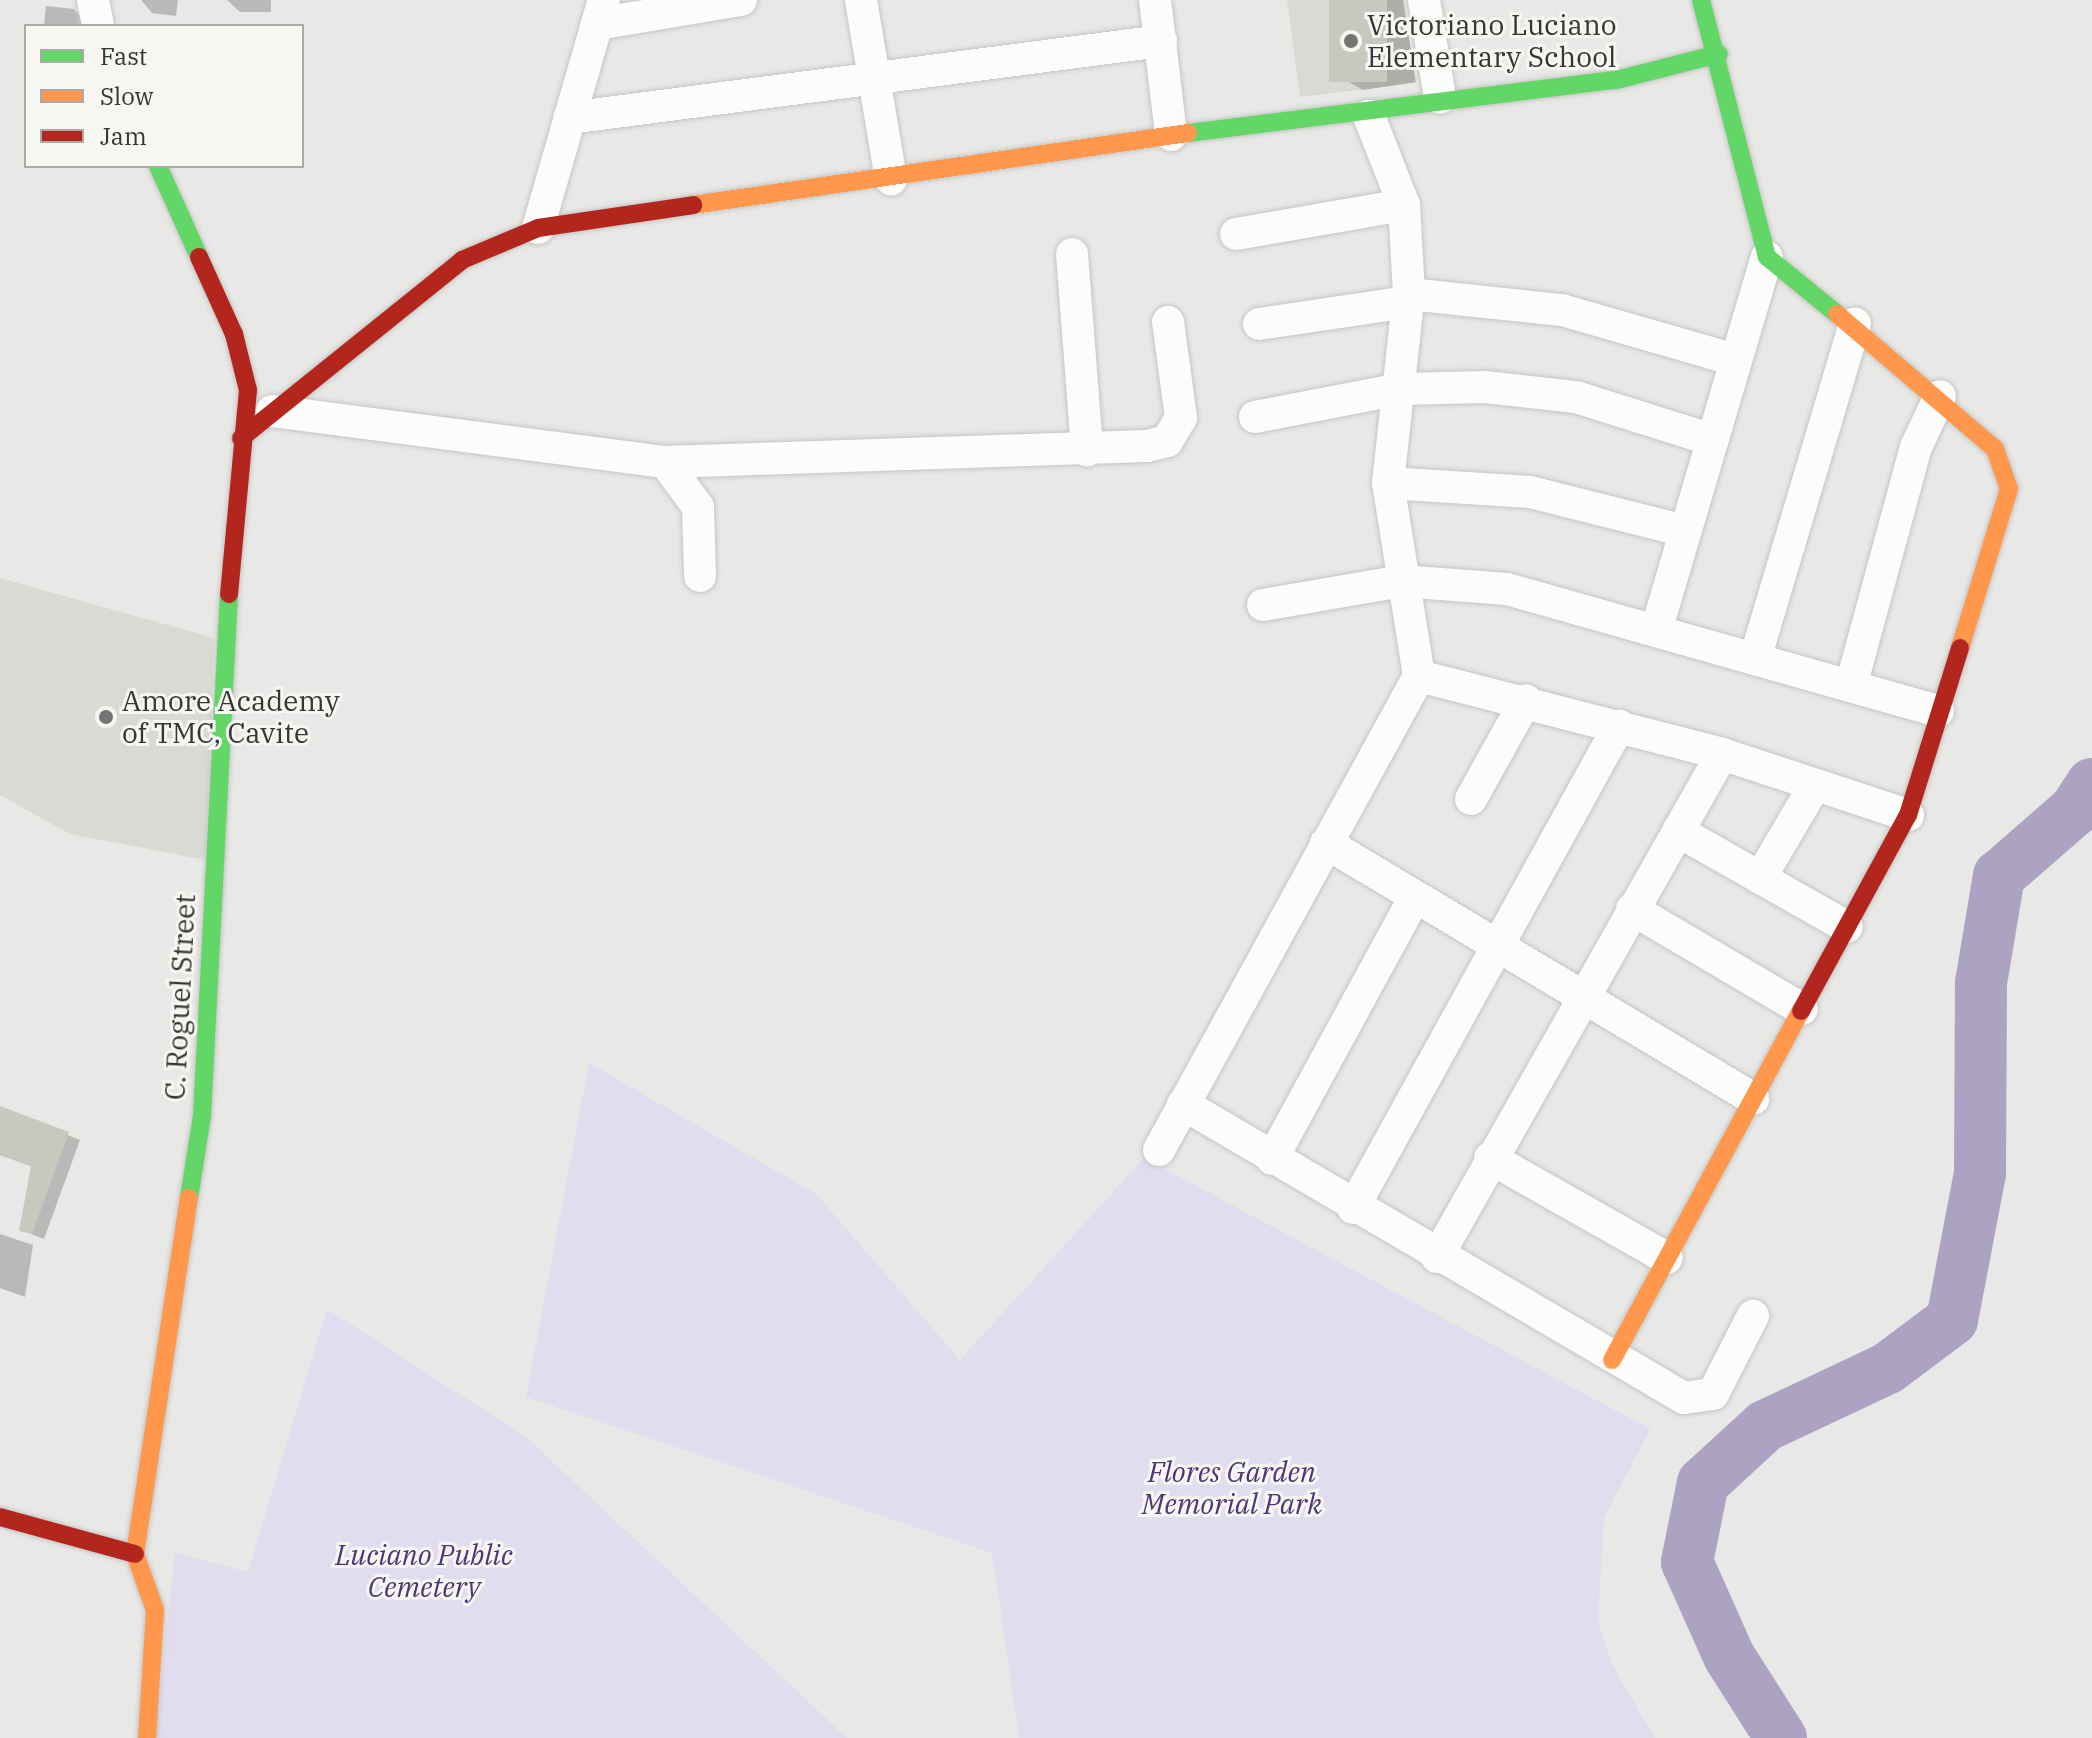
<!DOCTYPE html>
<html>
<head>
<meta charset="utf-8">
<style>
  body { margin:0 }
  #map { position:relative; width:2092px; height:1738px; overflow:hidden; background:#e8e8e6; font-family:"IBM Plex Serif",serif }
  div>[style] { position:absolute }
  .built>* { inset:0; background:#d9dad3 }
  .green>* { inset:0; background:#e2dcef }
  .shadow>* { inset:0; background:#0003 }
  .river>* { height:52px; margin:-26px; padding:0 26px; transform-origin:26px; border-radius:26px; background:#aca3c3 }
  .building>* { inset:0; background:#c7c9be; transform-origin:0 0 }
  .roads { filter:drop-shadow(0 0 2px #c5c5c3) drop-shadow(0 0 2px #c5c5c3) }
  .street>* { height:32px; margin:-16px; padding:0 16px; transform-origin:16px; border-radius:16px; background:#fcfcfb }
  .fast>* { height:18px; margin:-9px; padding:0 9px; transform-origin:9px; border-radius:9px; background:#63d668 }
  .slow>* { height:18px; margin:-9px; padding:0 9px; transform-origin:9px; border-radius:9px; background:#ff974d }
  .jam>* { height:18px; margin:-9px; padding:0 9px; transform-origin:9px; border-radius:9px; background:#b3261e }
  .dots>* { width:22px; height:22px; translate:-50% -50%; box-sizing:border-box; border:4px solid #f6f7f2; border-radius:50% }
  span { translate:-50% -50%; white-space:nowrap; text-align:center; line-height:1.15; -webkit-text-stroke:6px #f6f7f2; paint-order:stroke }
  .poi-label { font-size:28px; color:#363635 }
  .left { translate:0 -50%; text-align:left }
  .street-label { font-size:28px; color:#363635 }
  .park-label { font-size:28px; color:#4d3875; font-style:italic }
  .legend { position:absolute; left:24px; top:24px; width:280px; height:144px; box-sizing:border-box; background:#f6f7f2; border:2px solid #a9aaa6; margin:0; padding:10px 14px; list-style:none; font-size:24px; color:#363635 }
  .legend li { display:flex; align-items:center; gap:16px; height:40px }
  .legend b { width:40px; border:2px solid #a9aaa6 }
</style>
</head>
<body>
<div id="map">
  <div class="built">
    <i style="clip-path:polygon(1287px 0,1404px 0,1415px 83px,1300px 97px)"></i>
    <i style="clip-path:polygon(0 578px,214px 638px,206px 860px,70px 834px,0 795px)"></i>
  </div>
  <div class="green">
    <i style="clip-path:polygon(589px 1063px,816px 1194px,960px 1360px,1144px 1158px,1650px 1429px,1604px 1518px,1598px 1620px,1611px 1663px,1655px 1738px,1019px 1738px,992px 1553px,526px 1397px)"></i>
    <i style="clip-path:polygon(327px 1309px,526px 1437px,847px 1738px,155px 1738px,175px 1553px,248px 1572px)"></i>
  </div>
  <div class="shadow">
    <i style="clip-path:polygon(141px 0,178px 0,176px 16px,152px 13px)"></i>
    <i style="clip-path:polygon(227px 0,271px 0,271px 12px,240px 12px)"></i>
    <i style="clip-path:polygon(1331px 0,1403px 0,1416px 82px,1363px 90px,1344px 79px)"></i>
    <i style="clip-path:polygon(46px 6px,74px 9px,89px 26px,44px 26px)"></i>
    <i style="clip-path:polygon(0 1108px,80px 1140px,44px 1239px,21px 1230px,33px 1167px,0 1155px)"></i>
    <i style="clip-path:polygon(0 1234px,33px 1245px,25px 1297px,0 1288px)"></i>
  </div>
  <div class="river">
    <i style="left:1781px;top:1738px;width:97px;rotate:-122.4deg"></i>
    <i style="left:1729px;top:1656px;width:103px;rotate:-114.1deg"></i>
    <i style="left:1687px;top:1562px;width:81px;rotate:-78.6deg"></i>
    <i style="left:1703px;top:1483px;width:84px;rotate:-42.6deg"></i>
    <i style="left:1765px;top:1426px;width:136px;rotate:-25.2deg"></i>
    <i style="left:1888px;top:1368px;width:80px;rotate:-36.9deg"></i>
    <i style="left:1952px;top:1320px;width:150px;rotate:-79.2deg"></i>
    <i style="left:1980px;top:1173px;width:190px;rotate:-89.7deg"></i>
    <i style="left:1981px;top:983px;width:109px;rotate:-80.5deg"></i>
    <i style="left:1999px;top:876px;width:101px;rotate:-41deg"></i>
    <i style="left:2075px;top:810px;width:31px;rotate:-57deg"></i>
  </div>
  <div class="building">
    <i style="left:1329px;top:0;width:58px;height:82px"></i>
    <i style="clip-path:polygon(0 1106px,69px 1132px,32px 1234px,19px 1231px,31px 1166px,0 1154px)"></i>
  </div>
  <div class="roads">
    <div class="street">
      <i style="left:93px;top:0;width:26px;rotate:79deg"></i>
      <i style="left:861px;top:0;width:182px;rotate:80.5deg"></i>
      <i style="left:1155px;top:0;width:136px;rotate:83.2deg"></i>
      <i style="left:1424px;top:0;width:99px;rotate:80.7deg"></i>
      <i style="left:597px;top:24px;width:146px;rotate:-9.5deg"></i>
      <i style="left:569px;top:118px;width:597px;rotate:-7.41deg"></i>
      <i style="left:538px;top:228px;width:237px;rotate:-73.9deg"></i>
      <i style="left:1236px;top:234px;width:170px;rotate:-9.8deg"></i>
      <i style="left:1072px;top:254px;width:197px;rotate:85.6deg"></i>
      <i style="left:1409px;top:294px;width:154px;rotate:6deg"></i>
      <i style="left:1562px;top:310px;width:180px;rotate:16.1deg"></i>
      <i style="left:1259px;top:324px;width:151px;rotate:-8.4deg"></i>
      <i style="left:272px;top:411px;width:396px;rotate:7.4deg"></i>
      <i style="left:665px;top:462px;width:482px;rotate:-1.9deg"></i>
      <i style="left:1147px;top:446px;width:21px;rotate:-14deg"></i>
      <i style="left:1167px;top:441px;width:27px;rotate:-59deg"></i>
      <i style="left:1181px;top:418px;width:97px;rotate:-97.7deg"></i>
      <i style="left:1255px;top:417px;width:148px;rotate:-10.9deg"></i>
      <i style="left:1400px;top:389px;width:85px;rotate:-1.3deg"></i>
      <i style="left:1485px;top:387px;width:92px;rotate:6.3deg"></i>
      <i style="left:1576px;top:397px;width:143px;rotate:17.5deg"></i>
      <i style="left:665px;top:462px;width:56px;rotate:53.7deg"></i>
      <i style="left:698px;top:507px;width:69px;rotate:88.3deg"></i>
      <i style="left:1388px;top:483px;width:142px;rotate:3.6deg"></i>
      <i style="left:1530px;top:492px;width:160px;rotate:14.1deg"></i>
      <i style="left:1263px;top:605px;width:141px;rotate:-9.8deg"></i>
      <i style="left:1402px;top:581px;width:105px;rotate:4.4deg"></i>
      <i style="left:1507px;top:589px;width:448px;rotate:15.8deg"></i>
      <i style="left:1656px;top:631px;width:390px;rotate:-73.5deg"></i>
      <i style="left:1755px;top:659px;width:350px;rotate:-73.4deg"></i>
      <i style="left:1419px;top:676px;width:313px;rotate:14.4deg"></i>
      <i style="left:1722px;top:754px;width:196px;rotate:18.2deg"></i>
      <i style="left:1851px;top:686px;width:248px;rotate:-74.8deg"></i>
      <i style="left:1916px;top:447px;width:56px;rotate:-64.8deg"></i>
      <i style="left:1471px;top:799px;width:113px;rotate:-60.9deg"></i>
      <i style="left:1678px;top:831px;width:194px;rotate:29.6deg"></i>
      <i style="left:1326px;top:843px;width:498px;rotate:30.9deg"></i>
      <i style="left:1760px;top:878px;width:108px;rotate:-59.4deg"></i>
      <i style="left:1632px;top:909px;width:197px;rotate:30.5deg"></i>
      <i style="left:1183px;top:1104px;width:581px;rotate:30.41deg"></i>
      <i style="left:1684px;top:1398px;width:29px;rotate:-8deg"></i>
      <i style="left:1713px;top:1394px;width:88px;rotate:-62.9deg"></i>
      <i style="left:1159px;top:1150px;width:541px;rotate:-61.25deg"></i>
      <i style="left:1419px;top:676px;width:195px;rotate:-99.1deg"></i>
      <i style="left:1388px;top:483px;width:190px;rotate:-83.7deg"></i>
      <i style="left:1409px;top:294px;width:89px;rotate:-93.2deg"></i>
      <i style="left:1404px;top:205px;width:96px;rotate:-111.5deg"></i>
      <i style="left:1490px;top:1158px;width:203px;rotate:29.5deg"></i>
      <i style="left:1272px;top:1159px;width:296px;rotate:-61.4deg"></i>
      <i style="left:1353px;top:1208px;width:551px;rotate:-61.11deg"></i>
      <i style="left:1437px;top:1257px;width:578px;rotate:-60.46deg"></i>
    </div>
    <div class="fast">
      <i style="left:1701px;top:0;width:265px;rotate:75.6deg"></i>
      <i style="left:1767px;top:257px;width:90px;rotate:39.2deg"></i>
      <i style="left:1188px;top:133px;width:431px;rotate:-7.1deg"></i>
      <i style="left:1616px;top:80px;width:106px;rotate:-14.2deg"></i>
      <i style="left:158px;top:166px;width:100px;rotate:65.7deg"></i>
      <i style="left:189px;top:1198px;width:83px;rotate:-81deg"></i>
      <i style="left:202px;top:1116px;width:523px;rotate:-87.04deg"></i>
    </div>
    <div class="slow">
      <i style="left:693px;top:205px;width:500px;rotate:-8.28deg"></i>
      <i style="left:1837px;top:314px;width:208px;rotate:40.5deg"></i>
      <i style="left:1995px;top:449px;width:42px;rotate:70.7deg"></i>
      <i style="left:2009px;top:489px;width:166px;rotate:107.1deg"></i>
      <i style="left:1612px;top:1360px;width:397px;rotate:-61.6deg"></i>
      <i style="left:147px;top:1738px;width:128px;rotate:-86.4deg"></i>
      <i style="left:155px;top:1610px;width:59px;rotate:-109.7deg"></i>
      <i style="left:135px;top:1554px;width:360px;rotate:-81.4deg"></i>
    </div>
    <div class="jam">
      <i style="left:199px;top:257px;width:85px;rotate:65.6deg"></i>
      <i style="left:234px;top:334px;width:58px;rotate:76deg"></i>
      <i style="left:248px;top:390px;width:205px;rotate:95.3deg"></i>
      <i style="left:241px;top:438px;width:284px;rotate:-38.8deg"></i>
      <i style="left:462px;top:260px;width:82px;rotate:-22.8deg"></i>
      <i style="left:538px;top:228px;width:157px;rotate:-8.4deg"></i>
      <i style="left:1801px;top:1011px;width:223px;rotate:-61.4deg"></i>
      <i style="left:1908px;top:815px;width:175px;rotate:-72.7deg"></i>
      <i style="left:0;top:1517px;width:140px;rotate:15.3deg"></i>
    </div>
  </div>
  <div class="dots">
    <i style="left:1351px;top:41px;background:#747473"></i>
    <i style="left:106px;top:717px;background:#747473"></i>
  </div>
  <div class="poi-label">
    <span class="left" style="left:1367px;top:41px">Victoriano Luciano<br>Elementary School</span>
    <span class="left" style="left:122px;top:717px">Amore Academy<br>of TMC, Cavite</span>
  </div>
  <div class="street-label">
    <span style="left:180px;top:997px;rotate:-87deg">C. Roguel Street</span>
  </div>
  <div class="park-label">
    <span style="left:1232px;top:1488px">Flores Garden<br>Memorial Park</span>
    <span style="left:424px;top:1571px">Luciano Public<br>Cemetery</span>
  </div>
  <ul class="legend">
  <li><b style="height:10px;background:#63d668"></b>Fast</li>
  <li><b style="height:10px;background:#ff974d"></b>Slow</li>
  <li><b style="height:10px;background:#b3261e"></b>Jam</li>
  </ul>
</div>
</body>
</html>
